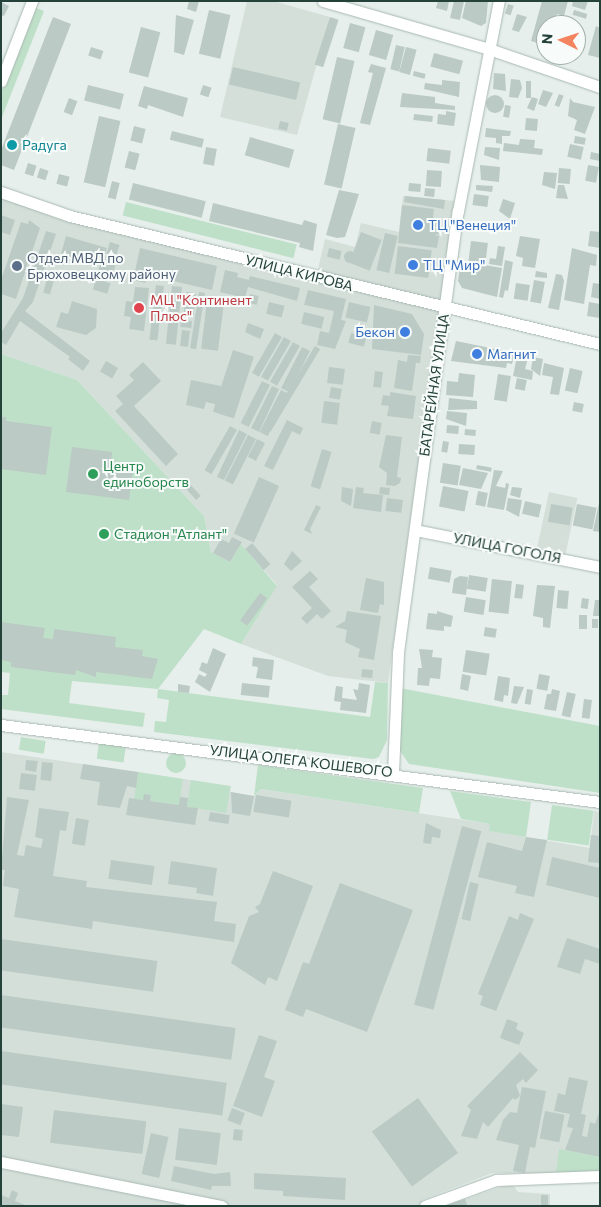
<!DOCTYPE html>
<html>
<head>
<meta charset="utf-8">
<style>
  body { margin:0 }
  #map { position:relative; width:601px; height:1207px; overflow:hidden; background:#e6efeb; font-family:Commissioner,sans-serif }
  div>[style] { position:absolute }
  .built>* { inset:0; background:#d4dfda; transform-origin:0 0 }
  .green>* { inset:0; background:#bfe0c8; transform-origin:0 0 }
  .round { border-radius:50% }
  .building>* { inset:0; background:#bbcac4; transform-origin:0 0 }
  .roads { filter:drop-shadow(0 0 1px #a8b8b2) drop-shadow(0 0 1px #a8b8b2) }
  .minor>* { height:11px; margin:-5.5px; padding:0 5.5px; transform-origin:5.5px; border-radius:5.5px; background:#fff }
  .dots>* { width:14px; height:14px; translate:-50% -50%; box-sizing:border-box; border:2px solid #f7fbf9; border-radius:50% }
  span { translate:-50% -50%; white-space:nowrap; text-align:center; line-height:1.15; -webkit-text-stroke:4px #f7fbf9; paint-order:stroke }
  .culture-label { font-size:14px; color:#0d838f }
  .left { translate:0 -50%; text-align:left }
  .shop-label { font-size:14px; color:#366cbe }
  .right { translate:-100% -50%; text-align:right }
  .service-label { font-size:14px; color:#4e5e75 }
  .street-label { font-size:14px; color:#24423a }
  .health-label { font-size:14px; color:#be3a42 }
  .leisure-label { font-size:14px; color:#27864d }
  .frame { position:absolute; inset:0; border:2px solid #24423a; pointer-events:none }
  .north { position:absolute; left:536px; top:15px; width:50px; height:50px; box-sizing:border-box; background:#f7fbf9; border:1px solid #a3b1ad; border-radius:50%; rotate:274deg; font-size:14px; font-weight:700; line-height:20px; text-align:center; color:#24423a }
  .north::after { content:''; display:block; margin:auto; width:18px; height:22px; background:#f4845f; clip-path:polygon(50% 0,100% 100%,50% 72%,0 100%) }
</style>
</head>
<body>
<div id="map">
  <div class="built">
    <i style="clip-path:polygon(247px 1px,273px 1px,330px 17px,297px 135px,220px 117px)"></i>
    <i style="clip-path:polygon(1px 196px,62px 218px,439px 311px,388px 683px,328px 676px,241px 644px,277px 585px,241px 544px,230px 562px,211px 552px,204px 516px,77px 380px,1px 354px)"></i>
    <i style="clip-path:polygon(403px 196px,455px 201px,440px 303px,317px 273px,325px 239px,355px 247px,361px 223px,399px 232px)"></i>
    <i style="left:549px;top:492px;width:29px;height:60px;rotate:12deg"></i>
    <i style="clip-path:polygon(1px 752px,231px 786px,230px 792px,244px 795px,254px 796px,261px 789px,490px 824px,490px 831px,590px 848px,594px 811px,600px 812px,600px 1157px,565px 1150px,556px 1173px,492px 1173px,422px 1200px,426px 1206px,1px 1206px)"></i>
    <i style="clip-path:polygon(512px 1183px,518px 1192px,550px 1194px,550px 1206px,447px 1206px)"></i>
  </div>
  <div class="green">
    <i style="clip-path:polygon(34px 7px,44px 11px,2px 117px,1px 92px)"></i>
    <i style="left:126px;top:202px;width:176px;height:14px;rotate:14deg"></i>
    <i style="clip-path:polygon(1px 354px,77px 380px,204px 516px,211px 552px,230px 562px,241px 544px,277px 586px,241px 644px,204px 629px,158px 689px,370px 717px,375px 682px,388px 683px,387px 740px,379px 757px,373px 759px,154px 732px,155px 721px,166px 722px,169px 700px,157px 698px,158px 689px,72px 681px,69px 703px,145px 713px,143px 727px,1px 709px,1px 695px,8px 695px,10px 673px,1px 672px)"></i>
    <i style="clip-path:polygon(400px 688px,600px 726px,600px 793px,409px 764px,398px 748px)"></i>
    <i style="left:21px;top:737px;width:25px;height:13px;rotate:9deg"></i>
    <i style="left:99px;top:743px;width:27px;height:16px;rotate:8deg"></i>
    <i class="round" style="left:166px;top:753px;width:20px;height:20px"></i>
    <i style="clip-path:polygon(258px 765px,423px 788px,419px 813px,261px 789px,254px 796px)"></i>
    <i style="clip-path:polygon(138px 772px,183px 779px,179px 805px,150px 801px,151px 795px,145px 794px,143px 800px,134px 799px)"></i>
    <i style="left:191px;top:780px;width:40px;height:27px;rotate:9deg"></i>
    <i style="clip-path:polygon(450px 791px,531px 802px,526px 837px,489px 831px,490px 824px,461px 819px)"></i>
    <i style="left:552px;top:805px;width:42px;height:35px;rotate:8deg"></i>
    <i style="clip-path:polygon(559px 1149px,600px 1157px,600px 1171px,556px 1173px)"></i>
  </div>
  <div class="building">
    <i style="clip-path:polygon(189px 1px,199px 1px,196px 12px,187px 9px)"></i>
    <i style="clip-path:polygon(438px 1px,449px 1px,447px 11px,436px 8px)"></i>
    <i style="clip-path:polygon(454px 1px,464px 1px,460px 20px,450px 18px)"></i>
    <i style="clip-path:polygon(466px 1px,488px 1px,486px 23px,481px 26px,462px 18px)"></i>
    <i style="clip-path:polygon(542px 1px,568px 1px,564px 16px,557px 14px,554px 25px,546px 25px,540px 44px,531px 41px)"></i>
    <i style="clip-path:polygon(573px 1px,588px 1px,585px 10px,572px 6px)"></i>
    <i style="clip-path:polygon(1px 2px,9px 6px,4px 16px,1px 15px)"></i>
    <i style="left:508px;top:4px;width:6px;height:10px;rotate:18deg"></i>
    <i style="left:209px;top:10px;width:22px;height:45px;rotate:13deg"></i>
    <i style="left:574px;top:10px;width:14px;height:5px;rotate:17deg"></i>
    <i style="clip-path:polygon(517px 14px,527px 17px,519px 32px,512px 30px)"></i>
    <i style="clip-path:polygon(176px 15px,194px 20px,184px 55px,174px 52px)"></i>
    <i style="clip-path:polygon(53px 17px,71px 24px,14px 170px,1px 165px,1px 150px)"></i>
    <i style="left:330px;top:17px;width:9px;height:50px;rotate:18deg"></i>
    <i style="left:350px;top:23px;width:16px;height:26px;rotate:15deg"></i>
    <i style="clip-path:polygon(596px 26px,600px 28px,600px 58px,588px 55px)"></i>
    <i style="left:141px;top:27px;width:20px;height:47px;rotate:15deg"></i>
    <i style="left:376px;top:30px;width:18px;height:26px;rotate:16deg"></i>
    <i style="left:396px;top:45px;width:9px;height:25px;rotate:13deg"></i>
    <i style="left:91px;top:47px;width:13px;height:9px;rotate:18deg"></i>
    <i style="left:406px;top:47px;width:11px;height:26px;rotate:15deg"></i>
    <i style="left:434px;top:53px;width:30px;height:14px;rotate:15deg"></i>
    <i style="left:337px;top:57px;width:18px;height:64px;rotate:13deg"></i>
    <i style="clip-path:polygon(371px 64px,386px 68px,370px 125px,360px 123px,373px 73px,368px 72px)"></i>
    <i style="left:233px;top:67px;width:69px;height:18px;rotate:13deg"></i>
    <i style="left:414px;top:71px;width:12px;height:5px;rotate:14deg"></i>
    <i style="clip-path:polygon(494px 73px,505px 74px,506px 91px,493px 89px)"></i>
    <i style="clip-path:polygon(511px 79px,520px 80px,522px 88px,518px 98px,509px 97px)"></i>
    <i style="clip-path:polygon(442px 80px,460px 82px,459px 97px,424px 89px,425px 83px,442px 85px)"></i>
    <i style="left:526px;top:81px;width:5px;height:17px"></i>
    <i style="left:88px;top:85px;width:37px;height:16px;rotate:14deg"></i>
    <i style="left:203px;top:85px;width:9px;height:10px;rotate:18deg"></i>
    <i style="clip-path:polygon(144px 86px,188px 98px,183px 117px,148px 105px,147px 109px,138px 106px)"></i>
    <i style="clip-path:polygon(543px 90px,553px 93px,546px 107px,538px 104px)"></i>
    <i style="clip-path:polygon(402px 93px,435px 97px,435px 103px,455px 106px,455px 110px,400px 107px)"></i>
    <i style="left:559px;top:94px;width:5px;height:12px;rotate:22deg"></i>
    <i class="round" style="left:486px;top:95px;width:18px;height:18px"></i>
    <i style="clip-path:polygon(532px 97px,538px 99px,534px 111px,527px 108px)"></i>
    <i style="left:69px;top:98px;width:9px;height:15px;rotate:21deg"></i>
    <i style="clip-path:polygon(570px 98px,573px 102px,595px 107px,585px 134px,574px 130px,577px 120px,568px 116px)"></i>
    <i style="left:505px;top:105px;width:6px;height:12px;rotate:9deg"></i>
    <i style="clip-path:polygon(446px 111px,456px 113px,454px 126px,437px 124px,438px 114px,446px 115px)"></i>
    <i style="left:414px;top:114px;width:19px;height:6px;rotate:6deg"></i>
    <i style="left:99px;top:116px;width:22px;height:68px;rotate:13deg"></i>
    <i style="left:526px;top:118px;width:12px;height:12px;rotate:5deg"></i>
    <i style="left:280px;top:121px;width:9px;height:8px;rotate:13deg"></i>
    <i style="left:338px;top:124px;width:18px;height:62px;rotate:13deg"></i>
    <i style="left:134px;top:126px;width:12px;height:15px;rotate:14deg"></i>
    <i style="clip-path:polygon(486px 128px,511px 131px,510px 136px,502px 136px,502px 144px,496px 143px,496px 138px,485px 137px)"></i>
    <i style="left:172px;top:131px;width:33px;height:9px;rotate:14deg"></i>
    <i style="left:575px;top:136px;width:11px;height:7px;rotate:10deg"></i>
    <i style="left:250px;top:137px;width:46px;height:19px;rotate:16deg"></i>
    <i style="clip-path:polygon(520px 139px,535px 140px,534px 148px,543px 149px,542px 155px,503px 151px,504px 143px,519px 145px)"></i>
    <i style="left:570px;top:144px;width:14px;height:13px;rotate:12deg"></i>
    <i style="left:206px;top:147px;width:11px;height:17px;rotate:10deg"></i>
    <i style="clip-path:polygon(485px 147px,500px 148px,499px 160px,484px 155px)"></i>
    <i style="left:428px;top:148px;width:23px;height:13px;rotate:7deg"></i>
    <i style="left:129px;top:151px;width:11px;height:17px;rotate:15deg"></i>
    <i style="clip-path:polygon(591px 152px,600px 154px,600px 161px,590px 159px)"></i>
    <i style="left:28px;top:163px;width:9px;height:11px;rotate:18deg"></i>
    <i style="clip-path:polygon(480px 165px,500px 167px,499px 182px,481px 180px)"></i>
    <i style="left:588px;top:165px;width:11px;height:16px;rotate:10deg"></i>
    <i style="left:40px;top:168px;width:9px;height:10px;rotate:18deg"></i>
    <i style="left:559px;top:168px;width:12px;height:15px;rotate:5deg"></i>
    <i style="left:427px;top:170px;width:15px;height:16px;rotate:4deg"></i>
    <i style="clip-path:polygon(544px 172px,557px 173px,555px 189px,542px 185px)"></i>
    <i style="left:59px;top:174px;width:11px;height:10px;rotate:15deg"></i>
    <i style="left:112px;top:181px;width:8px;height:17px;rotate:14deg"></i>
    <i style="left:133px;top:183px;width:75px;height:17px;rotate:14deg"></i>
    <i style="left:409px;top:183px;width:12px;height:8px;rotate:5deg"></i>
    <i style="clip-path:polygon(476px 185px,493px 186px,492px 192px,476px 190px)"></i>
    <i style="clip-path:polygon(558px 185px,564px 185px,568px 199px,556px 198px)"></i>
    <i style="left:425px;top:188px;width:10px;height:8px;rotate:6deg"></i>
    <i style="clip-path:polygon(339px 190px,359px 194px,345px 237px,337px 238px,326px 235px)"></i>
    <i style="left:474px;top:194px;width:15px;height:11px;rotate:8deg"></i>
    <i style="clip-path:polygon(405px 196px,445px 200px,444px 209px,404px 202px)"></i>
    <i style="clip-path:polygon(503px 199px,515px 203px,510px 219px,499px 211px)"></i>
    <i style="clip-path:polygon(213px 203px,302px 225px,304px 220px,317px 224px,313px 251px,299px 247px,300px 243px,209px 221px)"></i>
    <i style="clip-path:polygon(402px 205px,434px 209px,433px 218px,441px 219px,439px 234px,434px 235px,439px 236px,437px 248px,398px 243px)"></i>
    <i style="clip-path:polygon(1px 215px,15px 220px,10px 235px,1px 232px)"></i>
    <i style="clip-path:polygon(29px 220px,40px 228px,16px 299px,1px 294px,1px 280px,21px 222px,28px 224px)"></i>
    <i style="clip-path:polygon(46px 231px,56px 234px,33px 302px,25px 311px,90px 361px,83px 371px,68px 359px,70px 357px,20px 321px,6px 345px,1px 342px,1px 333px,23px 298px)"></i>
    <i style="clip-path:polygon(590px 231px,600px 232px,600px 248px,588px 246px)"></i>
    <i style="left:361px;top:232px;width:22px;height:33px;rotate:21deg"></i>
    <i style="left:385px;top:233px;width:13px;height:38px;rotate:13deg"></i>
    <i style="clip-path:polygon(66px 236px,107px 248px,104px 257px,85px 251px,82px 260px,61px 254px)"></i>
    <i style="clip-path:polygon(520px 236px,540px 239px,535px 268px,522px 266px,523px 258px,516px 256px)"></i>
    <i style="left:471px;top:241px;width:17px;height:20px;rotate:7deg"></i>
    <i style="left:110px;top:242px;width:10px;height:19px;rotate:17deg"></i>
    <i style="left:398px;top:246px;width:34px;height:28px;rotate:7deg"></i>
    <i style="clip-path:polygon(498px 246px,505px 247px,502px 266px,489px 264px,490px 258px,496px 259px)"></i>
    <i style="clip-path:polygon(140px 248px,217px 266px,212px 290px,147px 275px,145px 283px,133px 280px)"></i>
    <i style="left:329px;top:248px;width:13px;height:9px;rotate:13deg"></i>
    <i style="clip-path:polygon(572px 248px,597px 255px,596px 266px,590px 265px,584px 304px,564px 300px)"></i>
    <i class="round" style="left:344px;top:251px;width:12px;height:12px"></i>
    <i style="clip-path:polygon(505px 260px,513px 262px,508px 291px,505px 290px,503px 298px,499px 297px)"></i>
    <i style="left:101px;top:261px;width:15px;height:14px;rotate:16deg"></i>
    <i style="clip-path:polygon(461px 261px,502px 268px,497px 297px,462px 288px,458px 281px)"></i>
    <i style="clip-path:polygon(225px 270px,238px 273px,237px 277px,249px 280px,250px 276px,300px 288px,297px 301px,248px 287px,245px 298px,220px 292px)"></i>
    <i style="clip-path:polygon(536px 271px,547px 273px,547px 278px,535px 277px)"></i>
    <i style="clip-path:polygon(556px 274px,562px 275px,564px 281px,559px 310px,548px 308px)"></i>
    <i style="left:47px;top:279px;width:7px;height:14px;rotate:16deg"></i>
    <i style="left:96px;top:279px;width:15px;height:11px;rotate:16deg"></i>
    <i style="left:534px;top:280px;width:11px;height:22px;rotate:10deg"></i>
    <i style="left:516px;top:283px;width:14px;height:16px;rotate:8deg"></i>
    <i style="clip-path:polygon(593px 283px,600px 284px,600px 299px,591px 297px)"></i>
    <i style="left:156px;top:285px;width:8px;height:55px;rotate:7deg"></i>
    <i style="left:172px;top:286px;width:10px;height:58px;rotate:6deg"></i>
    <i style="clip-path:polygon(135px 287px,149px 288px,144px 331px,129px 329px,131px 317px,124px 316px,126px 301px,133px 302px)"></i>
    <i style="clip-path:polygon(308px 290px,346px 299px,341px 320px,346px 321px,335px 349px,317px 345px,320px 331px,329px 333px,334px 311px,304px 305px)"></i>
    <i style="left:186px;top:292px;width:10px;height:23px;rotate:6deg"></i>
    <i style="left:199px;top:292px;width:6px;height:57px;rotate:9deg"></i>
    <i style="left:250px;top:294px;width:9px;height:9px;rotate:13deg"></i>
    <i style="clip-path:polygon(72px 301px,97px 309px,96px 328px,86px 335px,56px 327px,61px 312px,68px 314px)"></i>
    <i style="left:207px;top:301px;width:17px;height:48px;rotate:7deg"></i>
    <i style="left:269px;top:302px;width:16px;height:12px;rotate:14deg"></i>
    <i style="left:349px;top:302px;width:22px;height:16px;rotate:13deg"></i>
    <i style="clip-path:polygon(589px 302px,600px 304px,600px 318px,587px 316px)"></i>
    <i style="clip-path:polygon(374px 305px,412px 314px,424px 334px,421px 355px,372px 349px)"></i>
    <i style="left:304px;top:312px;width:21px;height:12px;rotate:14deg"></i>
    <i style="left:181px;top:320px;width:11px;height:7px;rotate:5deg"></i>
    <i style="clip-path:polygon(248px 323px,264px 329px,260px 339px,245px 332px)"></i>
    <i style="left:182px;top:330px;width:8px;height:16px;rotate:7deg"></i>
    <i style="left:275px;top:333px;width:8px;height:46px;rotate:30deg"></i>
    <i style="left:351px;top:333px;width:16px;height:10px;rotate:15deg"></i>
    <i style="left:284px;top:337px;width:8px;height:46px;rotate:30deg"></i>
    <i style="clip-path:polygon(456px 341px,515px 353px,512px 364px,507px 363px,506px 368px,451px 361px)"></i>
    <i style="left:293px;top:342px;width:8px;height:46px;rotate:30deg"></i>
    <i style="left:315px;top:346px;width:6px;height:96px;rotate:31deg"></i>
    <i style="left:302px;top:347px;width:9px;height:46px;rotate:27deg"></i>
    <i style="left:233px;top:350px;width:22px;height:65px;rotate:18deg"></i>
    <i style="clip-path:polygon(408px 355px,421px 356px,420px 363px,416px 363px,412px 391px,394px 388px,398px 360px,407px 362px)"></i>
    <i style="clip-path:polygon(517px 356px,528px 358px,525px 369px,533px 371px,532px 380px,513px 376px)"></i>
    <i style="clip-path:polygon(533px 357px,543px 359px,540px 376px,531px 369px)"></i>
    <i style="left:106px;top:361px;width:14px;height:12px;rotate:30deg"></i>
    <i style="clip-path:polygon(143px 362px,161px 381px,134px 406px,178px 454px,166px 466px,115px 411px,123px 404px,116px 396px,134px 380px,129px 375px)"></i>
    <i style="clip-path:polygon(544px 363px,564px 368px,559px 395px,550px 394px,553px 377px,542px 375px)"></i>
    <i style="left:329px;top:367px;width:16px;height:16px;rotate:7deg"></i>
    <i style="left:570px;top:368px;width:13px;height:23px;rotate:13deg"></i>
    <i style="left:375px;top:371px;width:8px;height:16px;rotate:7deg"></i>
    <i style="clip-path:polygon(459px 373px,475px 375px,473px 397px,446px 395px,447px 381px,458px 382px)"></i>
    <i style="left:498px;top:374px;width:13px;height:26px;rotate:9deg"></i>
    <i style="left:517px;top:378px;width:10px;height:11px;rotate:11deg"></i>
    <i style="clip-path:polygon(191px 380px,221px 386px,218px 405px,206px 402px,204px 409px,186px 405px)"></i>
    <i style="left:262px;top:381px;width:9px;height:47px;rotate:27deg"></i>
    <i style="clip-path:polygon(272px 386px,279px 389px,259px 432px,251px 428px)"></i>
    <i style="left:331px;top:387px;width:11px;height:11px;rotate:10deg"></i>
    <i style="left:281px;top:390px;width:9px;height:47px;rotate:27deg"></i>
    <i style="clip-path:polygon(390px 392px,416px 396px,413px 419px,387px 416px,389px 406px,381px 405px,383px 395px,390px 396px)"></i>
    <i style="clip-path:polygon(449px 398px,477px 401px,477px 409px,448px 410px)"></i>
    <i style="left:324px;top:401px;width:16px;height:22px;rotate:7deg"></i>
    <i style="left:574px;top:402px;width:10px;height:9px;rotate:11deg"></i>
    <i style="clip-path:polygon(447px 411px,467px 413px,466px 426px,446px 419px)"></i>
    <i style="clip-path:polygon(1px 417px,6px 417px,6px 421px,52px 427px,46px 475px,1px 469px)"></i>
    <i style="clip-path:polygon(287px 420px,303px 428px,300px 435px,292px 431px,273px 470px,264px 466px)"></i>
    <i style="left:372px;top:421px;width:10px;height:12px;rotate:11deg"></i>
    <i style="left:447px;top:425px;width:12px;height:8px;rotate:5deg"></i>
    <i style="left:230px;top:426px;width:8px;height:51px;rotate:30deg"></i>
    <i style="left:465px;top:429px;width:11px;height:6px;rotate:5deg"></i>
    <i style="clip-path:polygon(239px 430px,247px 434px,224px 480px,217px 477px)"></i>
    <i style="left:248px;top:435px;width:9px;height:51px;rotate:27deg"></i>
    <i style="clip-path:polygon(386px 435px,402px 437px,397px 477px,401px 478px,400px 483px,395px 486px,386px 485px,387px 473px,379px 467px)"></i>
    <i style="left:257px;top:439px;width:9px;height:20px;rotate:27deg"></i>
    <i style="left:443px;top:441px;width:6px;height:11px;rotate:9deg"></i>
    <i style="left:459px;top:444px;width:16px;height:10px;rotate:4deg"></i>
    <i style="clip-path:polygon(72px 447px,112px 452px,111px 463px,117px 464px,117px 470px,133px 472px,129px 500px,66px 492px)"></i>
    <i style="left:322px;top:449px;width:10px;height:39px;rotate:17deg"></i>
    <i style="left:443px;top:463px;width:18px;height:20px;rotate:9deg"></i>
    <i style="left:477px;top:465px;width:15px;height:4px;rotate:11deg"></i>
    <i style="clip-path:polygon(463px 468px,488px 473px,481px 489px,459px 485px)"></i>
    <i style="clip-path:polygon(494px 470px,503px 471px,496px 486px,505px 488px,506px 483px,509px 484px,504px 510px,487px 507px)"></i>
    <i style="left:259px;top:477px;width:22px;height:62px;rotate:24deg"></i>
    <i style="left:185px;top:479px;width:23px;height:6px;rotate:47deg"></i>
    <i style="left:443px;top:486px;width:26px;height:21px;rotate:11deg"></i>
    <i style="clip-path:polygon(342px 487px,353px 489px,351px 506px,341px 501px)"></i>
    <i style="clip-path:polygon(356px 487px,364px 488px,363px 493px,383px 495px,381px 512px,353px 508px)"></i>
    <i style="left:380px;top:487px;width:10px;height:7px;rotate:6deg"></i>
    <i style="clip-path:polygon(512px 487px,522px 488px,520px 498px,510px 495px)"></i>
    <i style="left:478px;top:491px;width:10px;height:14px;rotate:11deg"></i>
    <i style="left:387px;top:498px;width:16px;height:13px;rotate:7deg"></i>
    <i style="clip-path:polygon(508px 498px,522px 500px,519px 517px,506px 510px)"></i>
    <i style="left:525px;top:501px;width:17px;height:13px;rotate:13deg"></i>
    <i style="clip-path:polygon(599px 503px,600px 503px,600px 532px,593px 531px)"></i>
    <i style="left:551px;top:504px;width:22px;height:18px;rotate:10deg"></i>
    <i style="left:577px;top:504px;width:20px;height:22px;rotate:11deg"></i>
    <i style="clip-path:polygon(316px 505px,321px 507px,310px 529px,312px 534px,304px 530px)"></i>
    <i style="clip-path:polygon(232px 537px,242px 542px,230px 562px,213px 553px,221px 539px,229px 543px)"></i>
    <i style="left:252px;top:543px;width:28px;height:9px;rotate:49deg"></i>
    <i style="clip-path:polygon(292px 551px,302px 561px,291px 571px,284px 564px)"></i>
    <i style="left:430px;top:567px;width:22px;height:12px;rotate:10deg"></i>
    <i style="clip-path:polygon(310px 571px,318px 579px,309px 587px,331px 611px,322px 619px,317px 614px,307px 624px,301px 618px,312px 608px,292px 587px)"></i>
    <i style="left:469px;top:575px;width:19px;height:14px;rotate:9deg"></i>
    <i style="clip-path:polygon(460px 576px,468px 577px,466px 595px,452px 593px,454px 579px)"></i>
    <i style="clip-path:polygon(366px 578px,384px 582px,384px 605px,380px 604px,378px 613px,360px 610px)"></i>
    <i style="left:492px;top:579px;width:20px;height:33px;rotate:6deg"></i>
    <i style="left:516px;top:584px;width:8px;height:14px;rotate:7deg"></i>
    <i style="clip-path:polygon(537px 585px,555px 586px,550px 628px,543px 627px,543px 618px,533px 616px)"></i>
    <i style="left:558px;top:590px;width:11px;height:18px;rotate:5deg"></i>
    <i style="left:260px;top:593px;width:9px;height:34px;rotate:36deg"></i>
    <i style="left:466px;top:597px;width:20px;height:15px;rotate:9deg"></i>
    <i style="left:582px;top:598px;width:7px;height:10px;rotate:8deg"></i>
    <i style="clip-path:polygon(595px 600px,600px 600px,600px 616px,593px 616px)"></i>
    <i style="clip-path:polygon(347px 611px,381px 616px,374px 660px,358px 657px,360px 649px,345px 642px,347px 630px,335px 627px,345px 621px)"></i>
    <i style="clip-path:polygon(437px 611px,453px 616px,451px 627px,444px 626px,444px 631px,426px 629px,428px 613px,437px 614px)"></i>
    <i style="left:579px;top:615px;width:8px;height:14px"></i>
    <i style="left:592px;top:619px;width:6px;height:9px"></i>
    <i style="clip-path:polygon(1px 622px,45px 628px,43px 638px,53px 639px,54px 629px,116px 637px,115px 647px,143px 650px,142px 656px,158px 659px,152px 679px,96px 672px,96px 677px,76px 670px,75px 675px,11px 667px,11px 662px,1px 660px)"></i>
    <i style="left:485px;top:627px;width:12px;height:9px;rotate:9deg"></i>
    <i style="clip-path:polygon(213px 648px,226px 654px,210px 692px,195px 682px,199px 674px,205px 677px,207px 674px,199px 670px,202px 662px,207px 664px)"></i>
    <i style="clip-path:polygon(419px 649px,433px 650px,432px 657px,442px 658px,440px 679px,430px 678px,429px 686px,417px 685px,418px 668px,422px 668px)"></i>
    <i style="left:466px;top:650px;width:24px;height:22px;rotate:9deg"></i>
    <i style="clip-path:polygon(253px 657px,274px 660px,272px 680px,256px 678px,258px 667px,252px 666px)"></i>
    <i style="left:362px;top:669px;width:11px;height:8px;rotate:5deg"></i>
    <i style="clip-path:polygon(462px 674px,471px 676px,468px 691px,460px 689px)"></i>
    <i style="left:539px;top:674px;width:11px;height:15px;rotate:10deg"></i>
    <i style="clip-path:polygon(498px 676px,510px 678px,508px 696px,504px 695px,503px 702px,494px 700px)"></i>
    <i style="left:242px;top:683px;width:28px;height:12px;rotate:6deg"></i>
    <i style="clip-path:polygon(359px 683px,370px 685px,366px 713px,340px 710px,341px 702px,334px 701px,336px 686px,343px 687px,342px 698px,357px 700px,353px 689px,358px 690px)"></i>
    <i style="clip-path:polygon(178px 684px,190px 686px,189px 693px,178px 692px)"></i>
    <i style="clip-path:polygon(514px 686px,524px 687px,517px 704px,511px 703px)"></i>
    <i style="left:527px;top:689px;width:6px;height:15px;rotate:9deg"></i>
    <i style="clip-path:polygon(552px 689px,560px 691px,556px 711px,544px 709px,547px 694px,551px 694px)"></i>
    <i style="left:567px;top:692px;width:9px;height:24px;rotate:13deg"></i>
    <i style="left:584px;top:699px;width:8px;height:19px;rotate:7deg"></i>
    <i style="clip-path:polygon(26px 760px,38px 761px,36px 772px,25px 770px)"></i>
    <i style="left:42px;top:762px;width:11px;height:18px;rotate:5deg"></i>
    <i style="clip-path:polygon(83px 764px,138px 772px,136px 788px,127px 786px,120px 808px,97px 805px,100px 782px,80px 779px)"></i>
    <i style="left:21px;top:773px;width:16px;height:16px;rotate:7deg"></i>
    <i style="clip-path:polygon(231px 792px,254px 796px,250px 816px,232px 813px)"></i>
    <i style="clip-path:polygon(144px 794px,151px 795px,150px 801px,179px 805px,180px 797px,188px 798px,187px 807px,198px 808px,195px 825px,126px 815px,129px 798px,143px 800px)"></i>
    <i style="left:256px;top:795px;width:36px;height:17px;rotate:9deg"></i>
    <i style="clip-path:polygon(7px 797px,29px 800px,17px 855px,24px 856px,26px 845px,41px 848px,43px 839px,35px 837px,39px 808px,69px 812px,66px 831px,60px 830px,53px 876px,87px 881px,86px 887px,217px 902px,214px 921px,236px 924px,234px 942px,93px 921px,92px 929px,14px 917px,19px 889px,3px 886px,5px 870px,1px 870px)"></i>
    <i style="left:210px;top:812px;width:20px;height:9px;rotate:9deg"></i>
    <i style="left:76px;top:818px;width:13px;height:26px;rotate:9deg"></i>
    <i style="clip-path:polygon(426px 823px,441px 830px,440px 838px,432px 837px,431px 844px,423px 843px)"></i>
    <i style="left:462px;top:826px;width:20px;height:185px;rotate:15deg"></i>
    <i style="clip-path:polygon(591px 835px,600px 836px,600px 863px,588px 862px)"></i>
    <i style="clip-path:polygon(526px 837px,547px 840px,534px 897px,515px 893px,517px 886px,478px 877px,487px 842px,522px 851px)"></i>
    <i style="clip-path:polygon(552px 857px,600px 868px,600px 898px,546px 885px)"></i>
    <i style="left:111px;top:860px;width:44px;height:19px;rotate:8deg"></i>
    <i style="clip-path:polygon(171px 861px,217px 868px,213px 896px,196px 893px,197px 888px,168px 884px)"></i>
    <i style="clip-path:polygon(273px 871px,313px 886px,277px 981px,268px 977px,265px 985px,231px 963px,249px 916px,259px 912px,255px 907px,260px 904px)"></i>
    <i style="left:470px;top:882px;width:9px;height:38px;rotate:13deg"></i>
    <i style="clip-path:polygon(340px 883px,413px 910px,367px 1032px,306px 1009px,303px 1017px,285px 1010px,303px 962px,309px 964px)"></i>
    <i style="clip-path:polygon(520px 913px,534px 919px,496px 1011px,480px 1005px,483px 996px,478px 994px,509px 916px,518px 920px)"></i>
    <i style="clip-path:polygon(567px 938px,600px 949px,600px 964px,585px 959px,580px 974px,557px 967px)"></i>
    <i style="left:1px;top:939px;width:158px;height:31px;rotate:8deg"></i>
    <i style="left:1px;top:995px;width:237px;height:32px;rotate:8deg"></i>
    <i style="clip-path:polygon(507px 1019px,518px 1023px,516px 1029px,524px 1033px,519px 1045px,500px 1038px)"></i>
    <i style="clip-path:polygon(259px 1035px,277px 1041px,264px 1077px,275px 1081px,262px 1117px,233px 1106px)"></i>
    <i style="left:1px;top:1051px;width:228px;height:33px;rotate:8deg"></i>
    <i style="clip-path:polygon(520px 1052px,538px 1070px,526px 1083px,523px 1079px,516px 1085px,520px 1096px,515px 1100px,513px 1098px,488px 1127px,483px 1122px,477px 1139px,461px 1136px,471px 1110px,467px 1106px)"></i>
    <i style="clip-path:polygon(569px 1077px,588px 1081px,581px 1114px,586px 1115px,582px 1136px,587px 1137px,590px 1122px,595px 1124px,600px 1110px,600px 1157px,565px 1150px,573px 1128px,567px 1127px,570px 1114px,554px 1111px,558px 1093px,565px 1095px)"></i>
    <i style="clip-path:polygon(522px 1087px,546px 1091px,535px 1148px,530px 1147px,525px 1173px,513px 1171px,519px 1145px,496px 1140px,503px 1120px,510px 1112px,517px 1113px)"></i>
    <i style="left:418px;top:1098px;width:68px;height:57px;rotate:54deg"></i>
    <i style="clip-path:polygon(1px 1104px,23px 1107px,19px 1137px,1px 1135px)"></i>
    <i style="left:232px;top:1108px;width:14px;height:13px;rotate:21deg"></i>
    <i style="left:54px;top:1110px;width:93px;height:33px;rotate:7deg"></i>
    <i style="left:545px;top:1111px;width:20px;height:28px;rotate:11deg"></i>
    <i style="left:179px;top:1128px;width:42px;height:32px;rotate:7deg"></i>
    <i style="left:234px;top:1129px;width:9px;height:11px;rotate:6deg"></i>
    <i style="left:151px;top:1133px;width:18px;height:42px;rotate:13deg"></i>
    <i style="clip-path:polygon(174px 1166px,214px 1174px,230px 1172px,231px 1186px,212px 1186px,211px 1190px,171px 1181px)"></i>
    <i style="clip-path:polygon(254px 1173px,346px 1178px,345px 1200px,283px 1196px,283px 1191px,254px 1189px)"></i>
    <i style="clip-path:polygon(12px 1190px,18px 1193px,15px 1201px,28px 1206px,1px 1206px,1px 1195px,9px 1198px)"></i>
    <i style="left:541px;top:1195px;width:7px;height:11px"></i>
    <i style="clip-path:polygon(465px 1199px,467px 1205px,448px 1206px,448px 1205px)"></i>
  </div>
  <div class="roads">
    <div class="minor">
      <i style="left:323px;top:1px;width:173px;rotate:16.1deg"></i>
      <i style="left:489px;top:49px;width:117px;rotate:18.9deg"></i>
      <i style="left:1px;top:81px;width:86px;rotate:-68.8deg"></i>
      <i style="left:1px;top:192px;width:73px;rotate:19.2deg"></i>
      <i style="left:70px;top:216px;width:545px;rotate:13.58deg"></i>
      <i style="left:415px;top:530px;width:189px;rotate:11.3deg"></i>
      <i style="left:1px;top:725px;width:604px;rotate:7.33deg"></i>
      <i style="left:393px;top:773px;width:121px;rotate:-87.6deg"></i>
      <i style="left:398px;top:652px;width:445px;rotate:-82.3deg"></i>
      <i style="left:458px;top:211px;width:214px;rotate:-79deg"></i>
      <i style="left:1px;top:1162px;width:225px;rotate:11.3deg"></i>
      <i style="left:425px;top:1206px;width:76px;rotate:-20.1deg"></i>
      <i style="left:496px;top:1180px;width:104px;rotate:-2.2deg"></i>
    </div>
  </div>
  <div class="dots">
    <i style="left:12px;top:145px;background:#0f9aa8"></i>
    <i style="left:418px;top:225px;background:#3f7fe0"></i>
    <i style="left:413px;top:265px;background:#3f7fe0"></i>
    <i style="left:17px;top:266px;background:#5c6f8a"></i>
    <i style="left:139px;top:308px;background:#e0444e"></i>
    <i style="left:405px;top:332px;background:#3f7fe0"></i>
    <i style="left:477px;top:354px;background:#3f7fe0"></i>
    <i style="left:93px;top:474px;background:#2e9e5b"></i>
    <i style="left:104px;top:534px;background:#2e9e5b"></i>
  </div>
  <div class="culture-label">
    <span class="left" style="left:22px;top:145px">Радуга</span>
  </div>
  <div class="shop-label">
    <span class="left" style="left:428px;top:225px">ТЦ "Венеция"</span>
    <span class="left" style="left:423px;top:265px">ТЦ "Мир"</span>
    <span class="right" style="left:395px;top:332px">Бекон</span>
    <span class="left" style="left:487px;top:354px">Магнит</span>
  </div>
  <div class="service-label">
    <span class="left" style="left:27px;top:266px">Отдел МВД по<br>Брюховецкому району</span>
  </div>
  <div class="street-label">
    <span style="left:299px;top:273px;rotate:14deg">УЛИЦА КИРОВА</span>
    <span style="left:434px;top:385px;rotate:-82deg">БАТАРЕЙНАЯ УЛИЦА</span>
    <span style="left:507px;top:548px;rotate:11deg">УЛИЦА ГОГОЛЯ</span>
    <span style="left:301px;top:761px;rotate:7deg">УЛИЦА ОЛЕГА КОШЕВОГО</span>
  </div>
  <div class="health-label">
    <span class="left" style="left:150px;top:308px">МЦ "Континент<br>Плюс"</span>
  </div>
  <div class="leisure-label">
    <span class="left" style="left:103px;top:474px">Центр<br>единоборств</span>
    <span class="left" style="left:114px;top:534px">Стадион "Атлант"</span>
  </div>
  <div class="frame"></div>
  <div class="north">N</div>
</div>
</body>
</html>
